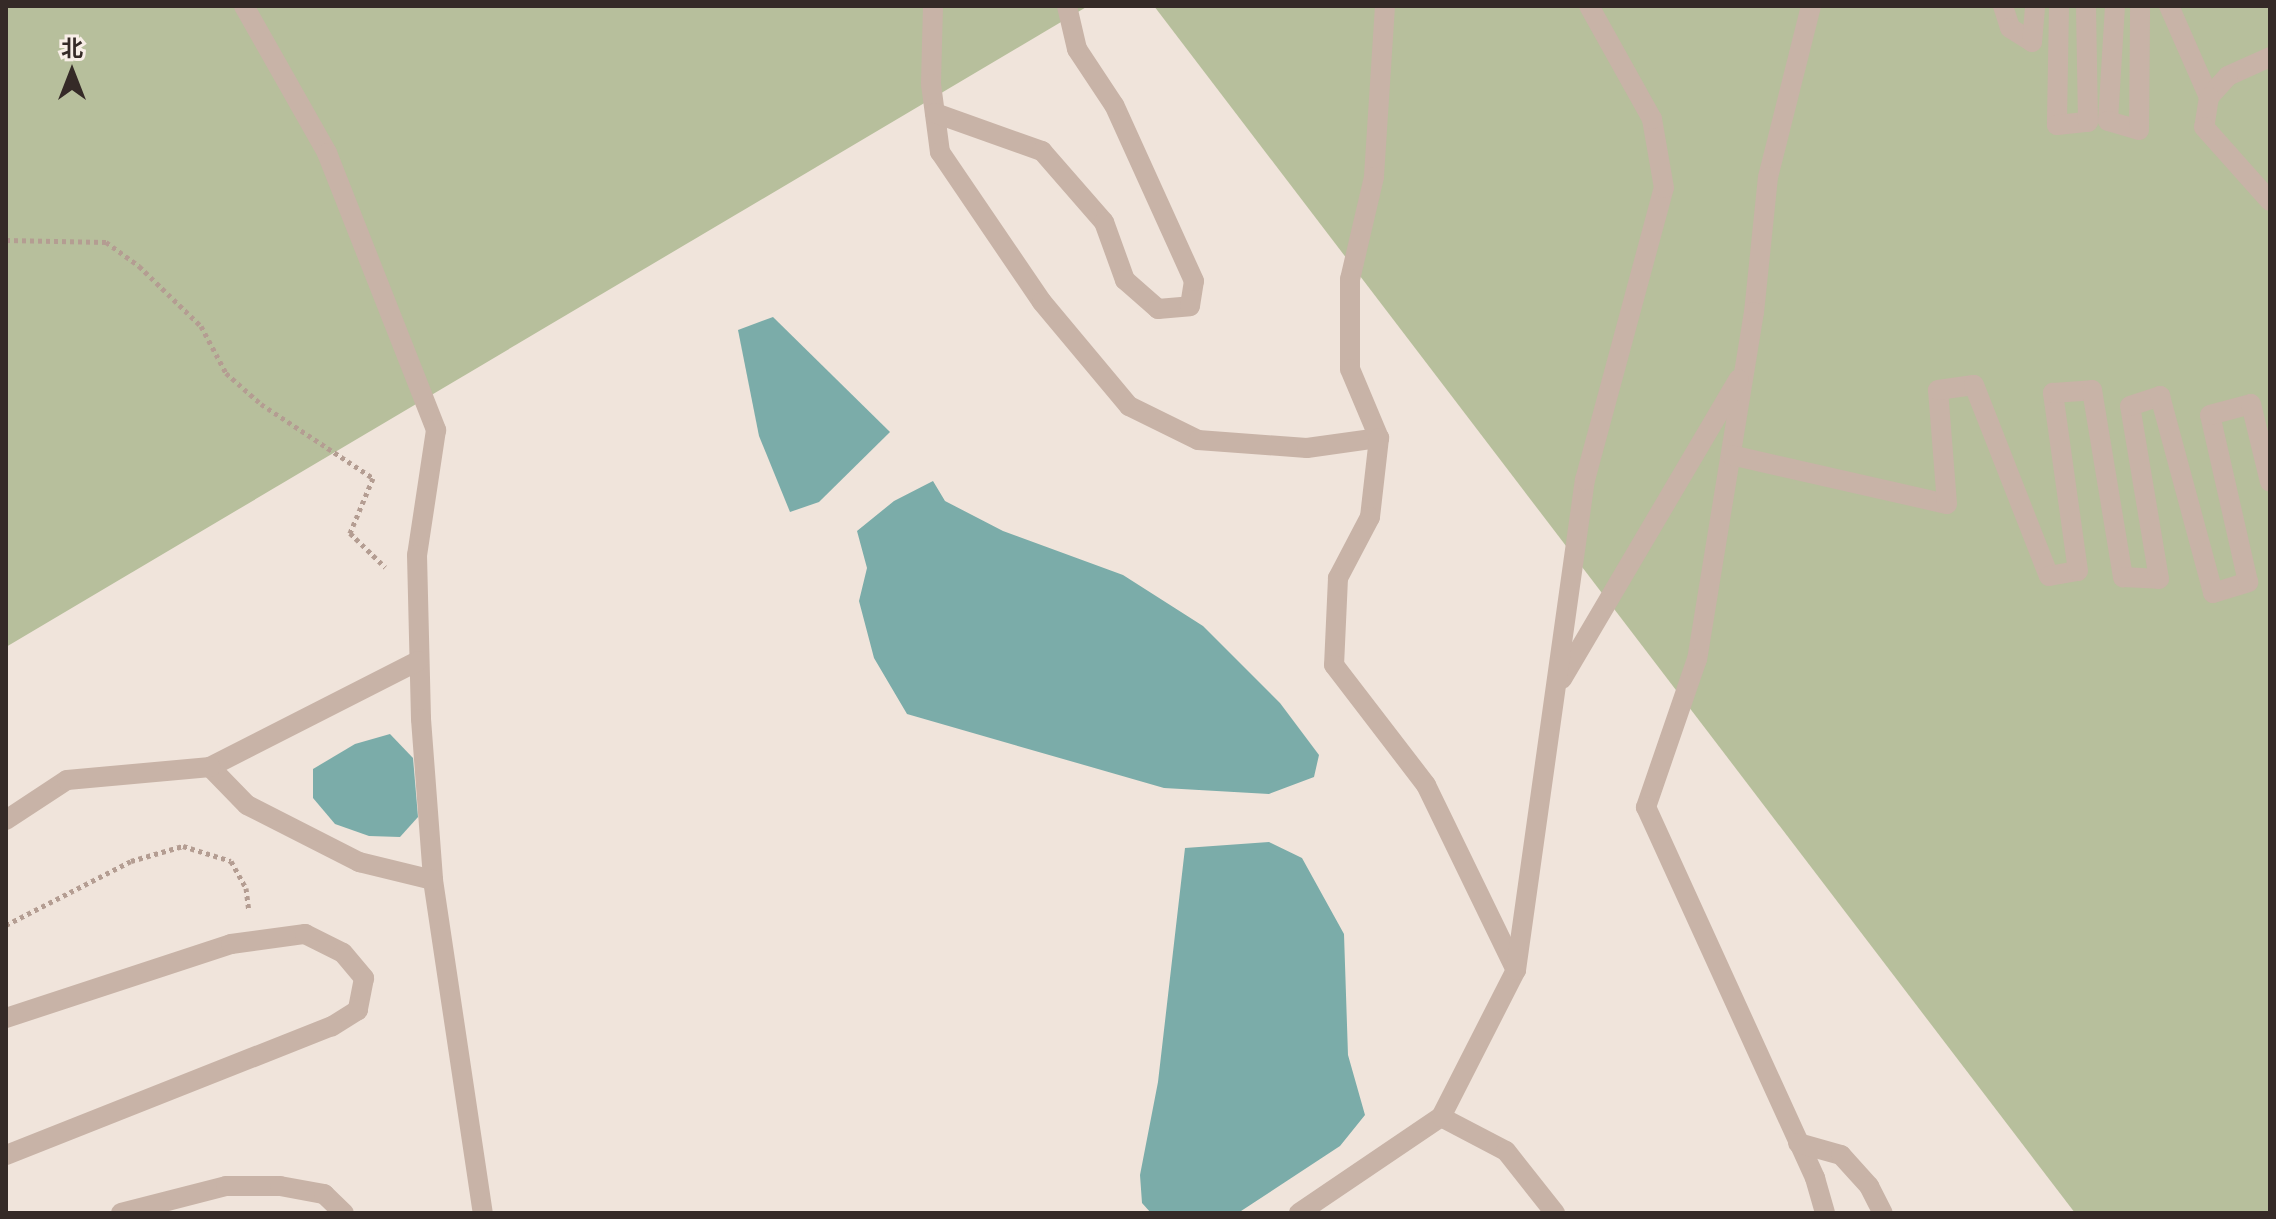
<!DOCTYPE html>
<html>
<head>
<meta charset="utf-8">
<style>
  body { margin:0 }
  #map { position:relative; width:2276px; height:1219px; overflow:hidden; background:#f0e4db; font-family:Manrope,"Noto Sans SC",sans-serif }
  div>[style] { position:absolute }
  .green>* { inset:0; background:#b7bf9c }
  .water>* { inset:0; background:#7baca9 }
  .path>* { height:5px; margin-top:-2.5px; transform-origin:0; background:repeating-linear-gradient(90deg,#b49d92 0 4px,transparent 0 8px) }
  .minor>* { height:20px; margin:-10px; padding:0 10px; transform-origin:10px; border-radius:10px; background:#c8b3a7 }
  span { translate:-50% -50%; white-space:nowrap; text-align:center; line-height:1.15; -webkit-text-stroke:6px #f8eee7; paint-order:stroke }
  .frame { position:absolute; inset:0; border:8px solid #352a27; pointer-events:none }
  .north { position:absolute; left:32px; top:32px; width:80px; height:80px; -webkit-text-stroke:6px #f8eee7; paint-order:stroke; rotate:0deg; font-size:22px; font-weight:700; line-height:32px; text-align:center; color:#352a27 }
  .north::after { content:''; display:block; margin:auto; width:28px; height:36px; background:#352a27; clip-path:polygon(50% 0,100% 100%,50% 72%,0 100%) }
</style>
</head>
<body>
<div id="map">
  <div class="green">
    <i style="clip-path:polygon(6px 6px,1088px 6px,6px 647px)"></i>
    <i style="clip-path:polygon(1154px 6px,2270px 6px,2270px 1213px,2075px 1213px)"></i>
  </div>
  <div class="water">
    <i style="clip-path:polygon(773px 317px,890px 432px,819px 502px,790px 512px,759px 436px,738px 330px)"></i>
    <i style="clip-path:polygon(933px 481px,945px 501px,1003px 531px,1123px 575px,1203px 626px,1280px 703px,1319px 755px,1314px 777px,1269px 794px,1164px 788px,907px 714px,874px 658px,859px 601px,867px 568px,857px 531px,894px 501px)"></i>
    <i style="clip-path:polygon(390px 734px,413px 758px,418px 817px,400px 837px,369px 836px,335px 824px,313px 798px,313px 769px,355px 744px)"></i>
    <i style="clip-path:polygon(1269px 842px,1302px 858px,1344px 934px,1348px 1055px,1365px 1115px,1340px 1146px,1238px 1213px,1151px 1213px,1142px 1203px,1140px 1175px,1158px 1082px,1185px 848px)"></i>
  </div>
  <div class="path">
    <i style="left:6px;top:240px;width:100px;rotate:1.1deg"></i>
    <i style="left:106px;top:242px;width:41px;rotate:36deg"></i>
    <i style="left:139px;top:266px;width:86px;rotate:44.1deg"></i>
    <i style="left:201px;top:326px;width:53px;rotate:62deg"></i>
    <i style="left:226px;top:373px;width:47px;rotate:41.5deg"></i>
    <i style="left:261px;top:404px;width:134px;rotate:33.5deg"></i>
    <i style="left:373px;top:478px;width:60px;rotate:112.7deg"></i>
    <i style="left:350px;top:533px;width:49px;rotate:44.2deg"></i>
    <i style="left:6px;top:925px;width:140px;rotate:-27.1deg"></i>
    <i style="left:131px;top:861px;width:54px;rotate:-16.1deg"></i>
    <i style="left:183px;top:846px;width:50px;rotate:17.4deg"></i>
    <i style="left:231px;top:861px;width:31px;rotate:61deg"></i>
    <i style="left:246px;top:888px;width:23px;rotate:83deg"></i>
  </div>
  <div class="minor">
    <i style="left:244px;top:6px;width:169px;rotate:60.5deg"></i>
    <i style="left:327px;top:153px;width:298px;rotate:68.5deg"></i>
    <i style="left:436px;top:430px;width:126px;rotate:98.6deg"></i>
    <i style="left:417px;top:555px;width:164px;rotate:88.6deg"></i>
    <i style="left:421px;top:719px;width:161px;rotate:85.7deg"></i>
    <i style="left:433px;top:880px;width:337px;rotate:81.5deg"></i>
    <i style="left:933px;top:6px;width:78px;rotate:91.5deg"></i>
    <i style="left:931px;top:84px;width:69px;rotate:82.5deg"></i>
    <i style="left:940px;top:152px;width:181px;rotate:55.8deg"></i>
    <i style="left:1042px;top:302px;width:136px;rotate:50.1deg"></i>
    <i style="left:1129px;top:406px;width:77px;rotate:26.2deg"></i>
    <i style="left:1198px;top:440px;width:109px;rotate:4.2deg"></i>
    <i style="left:1307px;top:448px;width:73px;rotate:-7.9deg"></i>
    <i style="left:1385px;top:6px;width:171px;rotate:93.7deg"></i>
    <i style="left:1374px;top:177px;width:105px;rotate:103.2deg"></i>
    <i style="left:1350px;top:279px;width:90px;rotate:90deg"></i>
    <i style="left:1350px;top:369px;width:75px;rotate:67.2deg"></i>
    <i style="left:1379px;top:438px;width:80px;rotate:96.5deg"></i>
    <i style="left:1370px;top:517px;width:69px;rotate:117.7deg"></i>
    <i style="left:1338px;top:578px;width:87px;rotate:92.6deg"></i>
    <i style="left:1334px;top:665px;width:151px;rotate:52.5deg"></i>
    <i style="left:1426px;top:785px;width:206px;rotate:64.1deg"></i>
    <i style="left:1811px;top:6px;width:176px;rotate:104.1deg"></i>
    <i style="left:1768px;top:177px;width:136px;rotate:95.9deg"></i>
    <i style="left:1754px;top:312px;width:352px;rotate:99.3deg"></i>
    <i style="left:1697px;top:659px;width:157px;rotate:109deg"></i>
    <i style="left:1646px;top:807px;width:408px;rotate:65.5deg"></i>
    <i style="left:1815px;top:1178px;width:36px;rotate:74deg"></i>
    <i style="left:2003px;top:6px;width:23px;rotate:72deg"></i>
    <i style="left:2010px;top:28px;width:26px;rotate:32deg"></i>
    <i style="left:2032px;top:42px;width:36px;rotate:-85deg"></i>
    <i style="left:2059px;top:6px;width:119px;rotate:91deg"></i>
    <i style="left:2057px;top:125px;width:31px;rotate:-6deg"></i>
    <i style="left:2088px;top:122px;width:116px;rotate:-91deg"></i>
    <i style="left:2115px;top:6px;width:115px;rotate:93.5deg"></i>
    <i style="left:2108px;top:121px;width:32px;rotate:16deg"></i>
    <i style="left:2139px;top:130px;width:124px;rotate:-89.5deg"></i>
    <i style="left:2169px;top:6px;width:99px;rotate:66.3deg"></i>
    <i style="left:2270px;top:57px;width:46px;rotate:155.7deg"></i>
    <i style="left:2228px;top:76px;width:28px;rotate:132deg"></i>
    <i style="left:2209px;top:97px;width:30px;rotate:99deg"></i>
    <i style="left:2204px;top:127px;width:99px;rotate:48.3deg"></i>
    <i style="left:935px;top:113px;width:114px;rotate:19.6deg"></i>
    <i style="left:1042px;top:151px;width:94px;rotate:48.9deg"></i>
    <i style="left:1104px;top:222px;width:62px;rotate:70.1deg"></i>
    <i style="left:1125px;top:280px;width:44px;rotate:41.3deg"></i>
    <i style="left:1158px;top:309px;width:32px;rotate:-5deg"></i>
    <i style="left:1190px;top:306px;width:25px;rotate:-81deg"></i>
    <i style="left:1194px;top:281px;width:193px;rotate:-114.4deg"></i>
    <i style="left:1114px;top:105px;width:67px;rotate:-123.5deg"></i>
    <i style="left:1077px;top:49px;width:44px;rotate:-103.1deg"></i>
    <i style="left:1731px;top:455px;width:221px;rotate:12.8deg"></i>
    <i style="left:1947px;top:504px;width:114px;rotate:-94.5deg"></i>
    <i style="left:1938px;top:390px;width:36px;rotate:-8deg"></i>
    <i style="left:1974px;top:385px;width:205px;rotate:68.6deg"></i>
    <i style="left:2049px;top:576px;width:29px;rotate:-10deg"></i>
    <i style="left:2078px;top:571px;width:180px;rotate:-98deg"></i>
    <i style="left:2053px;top:393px;width:39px;rotate:-4deg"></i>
    <i style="left:2092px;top:390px;width:190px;rotate:80.6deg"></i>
    <i style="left:2123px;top:577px;width:36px;rotate:3deg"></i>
    <i style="left:2159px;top:579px;width:175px;rotate:-99.5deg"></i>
    <i style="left:2130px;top:406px;width:32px;rotate:-18deg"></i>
    <i style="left:2160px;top:396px;width:204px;rotate:74.9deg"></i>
    <i style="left:2213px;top:593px;width:37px;rotate:-17deg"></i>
    <i style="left:2248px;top:582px;width:171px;rotate:-102.8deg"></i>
    <i style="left:2210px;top:415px;width:42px;rotate:-15deg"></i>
    <i style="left:2251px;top:404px;width:80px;rotate:76.3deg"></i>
    <i style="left:418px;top:661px;width:233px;rotate:153deg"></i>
    <i style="left:210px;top:767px;width:53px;rotate:45.8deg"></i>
    <i style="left:247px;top:805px;width:126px;rotate:27deg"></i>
    <i style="left:359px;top:862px;width:76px;rotate:13.7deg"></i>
    <i style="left:1562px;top:679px;width:348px;rotate:-59.5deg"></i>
    <i style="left:6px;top:820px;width:73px;rotate:-33.3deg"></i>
    <i style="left:67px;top:780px;width:144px;rotate:-5.2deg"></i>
    <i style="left:6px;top:1018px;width:237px;rotate:-18.2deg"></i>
    <i style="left:231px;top:944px;width:75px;rotate:-7.7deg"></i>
    <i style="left:305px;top:934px;width:42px;rotate:26.6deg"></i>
    <i style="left:343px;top:953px;width:33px;rotate:50deg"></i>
    <i style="left:364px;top:978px;width:33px;rotate:101deg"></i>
    <i style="left:358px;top:1010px;width:31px;rotate:148deg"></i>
    <i style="left:332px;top:1026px;width:351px;rotate:158.4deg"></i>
    <i style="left:1441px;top:1117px;width:73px;rotate:27.6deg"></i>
    <i style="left:1506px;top:1151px;width:79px;rotate:51.7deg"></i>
    <i style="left:1798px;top:1143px;width:45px;rotate:15.6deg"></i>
    <i style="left:1841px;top:1155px;width:42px;rotate:47.9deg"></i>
    <i style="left:1869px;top:1186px;width:30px;rotate:63deg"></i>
    <i style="left:121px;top:1213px;width:108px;rotate:-14.4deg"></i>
    <i style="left:226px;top:1186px;width:54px"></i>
    <i style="left:280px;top:1186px;width:45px;rotate:10.3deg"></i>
    <i style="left:324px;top:1194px;width:28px;rotate:44deg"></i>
    <i style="left:1299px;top:1213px;width:171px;rotate:-34.1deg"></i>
    <i style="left:1441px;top:1117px;width:165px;rotate:-63deg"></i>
    <i style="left:1516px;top:970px;width:495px;rotate:-82deg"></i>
    <i style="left:1585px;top:480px;width:302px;rotate:-74.9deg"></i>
    <i style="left:1664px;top:188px;width:70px;rotate:-99.9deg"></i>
    <i style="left:1652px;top:119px;width:129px;rotate:-119.1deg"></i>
  </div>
  <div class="frame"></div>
  <div class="north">北</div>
</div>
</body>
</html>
